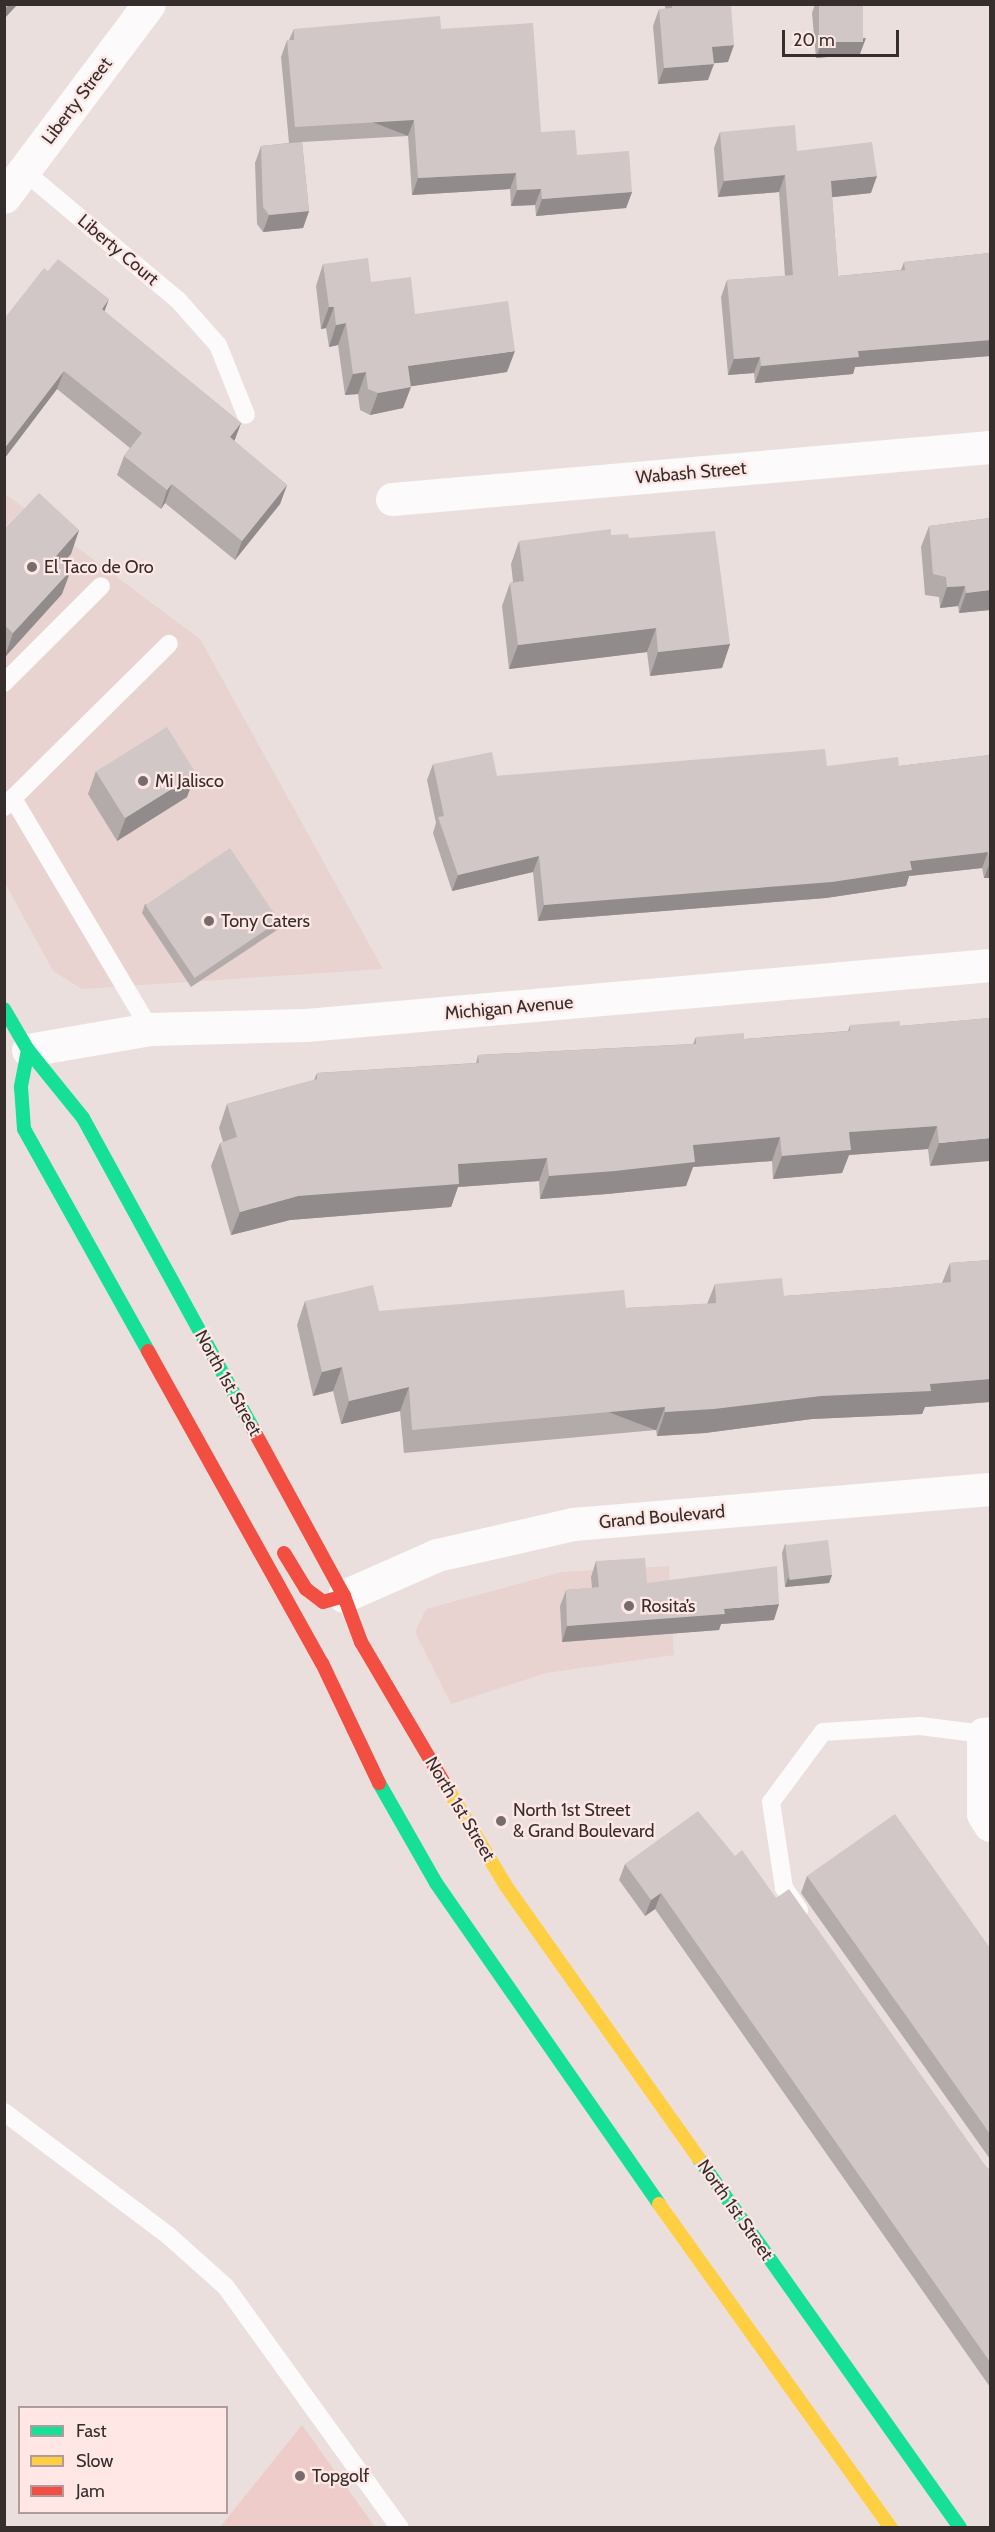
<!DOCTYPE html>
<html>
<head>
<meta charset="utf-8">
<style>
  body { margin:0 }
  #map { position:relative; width:995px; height:2532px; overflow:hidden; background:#ebdfde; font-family:Cabin,sans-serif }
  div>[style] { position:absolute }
  .built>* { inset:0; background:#e8d3d0 }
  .green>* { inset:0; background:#edccc9 }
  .lane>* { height:18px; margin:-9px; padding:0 9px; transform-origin:9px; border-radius:9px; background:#fcfafa }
  .street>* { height:33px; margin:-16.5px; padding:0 16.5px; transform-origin:16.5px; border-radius:16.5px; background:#fcfafa }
  .fast>* { height:14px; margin:-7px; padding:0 7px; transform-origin:7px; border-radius:7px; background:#16e098 }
  .slow>* { height:14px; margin:-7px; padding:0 7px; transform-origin:7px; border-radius:7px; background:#ffcf43 }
  .jam>* { height:14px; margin:-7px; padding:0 7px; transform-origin:7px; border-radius:7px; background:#f24e42 }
  .wall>* { inset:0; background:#b3abaa }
  .shaded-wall>* { inset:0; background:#928b8b; transform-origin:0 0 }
  .building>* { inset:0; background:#d0c7c6; transform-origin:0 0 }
  .dots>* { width:16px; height:16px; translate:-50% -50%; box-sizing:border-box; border:3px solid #fee7e5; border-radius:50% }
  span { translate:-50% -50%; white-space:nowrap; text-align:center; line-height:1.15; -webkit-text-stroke:4.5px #fee7e5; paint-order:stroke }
  .street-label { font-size:18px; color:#362e2d }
  .poi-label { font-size:18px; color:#362e2d }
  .left { translate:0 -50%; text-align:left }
  .frame { position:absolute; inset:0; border:6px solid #362e2d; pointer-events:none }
  .legend { position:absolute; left:18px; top:2406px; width:210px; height:108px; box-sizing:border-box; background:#fee7e5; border:2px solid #ae9d9b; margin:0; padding:8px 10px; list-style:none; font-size:18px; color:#362e2d }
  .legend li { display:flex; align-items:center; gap:12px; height:30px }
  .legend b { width:30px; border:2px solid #ae9d9b }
  .scale { position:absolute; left:782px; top:30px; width:117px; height:27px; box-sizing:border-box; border:3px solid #362e2d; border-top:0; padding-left:8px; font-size:18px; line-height:21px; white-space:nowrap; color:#362e2d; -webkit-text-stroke:4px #fee7e5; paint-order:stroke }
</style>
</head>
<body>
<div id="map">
  <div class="built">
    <i style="clip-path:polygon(4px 493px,200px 639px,383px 969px,82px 989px,53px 971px,5px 883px)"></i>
    <i style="clip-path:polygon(669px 1566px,674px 1655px,546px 1673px,451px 1704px,415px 1632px,426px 1609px,562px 1572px)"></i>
  </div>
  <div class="green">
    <i style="clip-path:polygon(302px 2425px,375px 2527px,220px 2527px)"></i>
  </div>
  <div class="lane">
    <i style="left:24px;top:171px;width:201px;rotate:40deg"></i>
    <i style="left:178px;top:300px;width:60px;rotate:48.4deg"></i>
    <i style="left:218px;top:345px;width:75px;rotate:68.2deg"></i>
    <i style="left:4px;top:683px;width:137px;rotate:-45deg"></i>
    <i style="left:14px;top:800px;width:266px;rotate:59.3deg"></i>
    <i style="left:4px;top:807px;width:232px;rotate:-44.7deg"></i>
    <i style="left:799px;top:1910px;width:27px;rotate:-124deg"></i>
    <i style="left:784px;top:1888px;width:87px;rotate:-98.6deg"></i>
    <i style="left:771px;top:1802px;width:87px;rotate:-53.4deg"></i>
    <i style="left:823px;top:1732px;width:97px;rotate:-3.5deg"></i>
    <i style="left:920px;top:1726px;width:64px;rotate:7.2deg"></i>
    <i style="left:4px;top:2112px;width:206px;rotate:36.9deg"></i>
    <i style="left:169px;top:2236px;width:76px;rotate:41.8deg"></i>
    <i style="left:226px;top:2287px;width:297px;rotate:54.2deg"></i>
  </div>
  <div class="street">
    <i style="left:4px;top:197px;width:241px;rotate:-53.1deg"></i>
    <i style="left:392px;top:499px;width:600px;rotate:-4.97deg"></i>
    <i style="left:28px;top:1050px;width:124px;rotate:-9.8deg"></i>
    <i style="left:150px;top:1029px;width:156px;rotate:-1.5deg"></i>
    <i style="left:306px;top:1025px;width:687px;rotate:-5.01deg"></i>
    <i style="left:344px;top:1596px;width:102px;rotate:-23.8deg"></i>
    <i style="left:437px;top:1555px;width:139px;rotate:-12.8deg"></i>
    <i style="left:573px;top:1524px;width:418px;rotate:-4.8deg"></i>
    <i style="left:990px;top:1733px;width:7px;rotate:172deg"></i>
    <i style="left:983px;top:1734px;width:80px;rotate:90deg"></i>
    <i style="left:983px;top:1814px;width:13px;rotate:58deg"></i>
  </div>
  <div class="fast">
    <i style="left:4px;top:1009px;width:48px;rotate:59.7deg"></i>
    <i style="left:28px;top:1050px;width:87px;rotate:51deg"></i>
    <i style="left:83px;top:1118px;width:354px;rotate:61.3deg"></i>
    <i style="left:28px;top:1050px;width:38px;rotate:101deg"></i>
    <i style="left:21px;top:1087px;width:42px;rotate:85.9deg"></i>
    <i style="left:24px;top:1129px;width:254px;rotate:60.8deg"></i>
    <i style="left:379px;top:1783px;width:115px;rotate:60.3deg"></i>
    <i style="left:436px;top:1883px;width:391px;rotate:55.2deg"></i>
    <i style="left:699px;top:2159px;width:452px;rotate:54.7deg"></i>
  </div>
  <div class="slow">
    <i style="left:443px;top:1781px;width:122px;rotate:59deg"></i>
    <i style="left:506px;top:1886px;width:334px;rotate:54.7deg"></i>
    <i style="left:659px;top:2204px;width:398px;rotate:54.4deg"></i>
  </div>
  <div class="jam">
    <i style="left:148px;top:1351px;width:357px;rotate:60.9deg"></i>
    <i style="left:322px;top:1663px;width:133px;rotate:64.6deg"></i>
    <i style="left:253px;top:1429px;width:190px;rotate:61.4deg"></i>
    <i style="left:344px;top:1596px;width:49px;rotate:69.7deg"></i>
    <i style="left:361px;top:1642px;width:161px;rotate:59.5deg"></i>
    <i style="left:284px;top:1553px;width:42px;rotate:58.6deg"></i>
    <i style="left:306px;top:1589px;width:21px;rotate:37deg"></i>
    <i style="left:323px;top:1602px;width:22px;rotate:-16deg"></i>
  </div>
  <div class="wall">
    <i style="clip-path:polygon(665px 4px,731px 4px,728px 62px,713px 63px,708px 80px,658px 84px,653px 26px,659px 9px,665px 9px)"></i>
    <i style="clip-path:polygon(815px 4px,863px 4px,860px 54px,816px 58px,812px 13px)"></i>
    <i style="clip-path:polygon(294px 29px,441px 29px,541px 132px,632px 192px,626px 208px,536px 216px,535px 205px,511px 206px,510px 189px,412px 195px,408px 136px,302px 142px,309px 211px,303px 228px,263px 232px,257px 224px,255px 163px,261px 146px,289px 143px,281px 57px,287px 40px,289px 40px)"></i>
    <i style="clip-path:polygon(720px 132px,797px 151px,871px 193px,832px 197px,838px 276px,901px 270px,904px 262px,990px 253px,990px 356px,855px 367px,853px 374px,755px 383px,754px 373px,728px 375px,721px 297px,727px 280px,785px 276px,779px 192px,718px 197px,714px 148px)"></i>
    <i style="clip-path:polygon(323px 264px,371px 282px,415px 314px,507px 372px,411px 386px,403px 408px,370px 415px,360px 410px,358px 394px,345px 395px,338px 345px,329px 347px,326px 328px,321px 329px,316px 286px)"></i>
    <i style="clip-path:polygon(105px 312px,241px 423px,234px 441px,287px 485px,280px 504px,235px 560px,165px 503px,161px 509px,117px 475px,124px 456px,130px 448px,57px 389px,4px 459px,4px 319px)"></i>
    <i style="clip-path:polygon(990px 518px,990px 610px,959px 613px,958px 606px,940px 608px,939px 597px,925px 595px,921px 547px,929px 526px)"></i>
    <i style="clip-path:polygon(4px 530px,79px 530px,71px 554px,63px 563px,62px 594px,5px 657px)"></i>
    <i style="clip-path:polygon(611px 535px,629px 538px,730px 644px,722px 668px,650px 676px,647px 652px,509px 669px,502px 606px,510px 583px,513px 582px,511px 564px,519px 541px)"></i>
    <i style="clip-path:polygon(990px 755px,990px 878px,984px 878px,982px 868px,909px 876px,906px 886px,826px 898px,538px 921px,533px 872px,452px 891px,433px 833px,436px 823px,427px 780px,433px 764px,497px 776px,827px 766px,899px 766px)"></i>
    <i style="clip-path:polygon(96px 771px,187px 797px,117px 841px,88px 794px)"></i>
    <i style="clip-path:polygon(145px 904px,277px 930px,191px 987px,142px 913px)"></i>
    <i style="clip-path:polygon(990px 1018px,930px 1166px,928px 1149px,849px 1155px,842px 1173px,773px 1179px,772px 1161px,693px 1167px,686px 1186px,607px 1194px,540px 1199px,539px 1181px,458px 1187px,451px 1207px,290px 1220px,231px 1235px,211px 1166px,220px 1143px,223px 1142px,219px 1128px,227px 1104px,314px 1080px,317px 1073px,476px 1063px,478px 1055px,693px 1044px,696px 1037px,744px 1039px,848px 1031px,850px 1025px,900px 1026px)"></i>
    <i style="clip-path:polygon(990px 1260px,990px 1402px,925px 1407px,922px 1414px,812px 1419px,705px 1433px,657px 1436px,656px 1430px,404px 1453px,400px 1411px,341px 1424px,333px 1391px,313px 1396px,297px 1325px,305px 1301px,379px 1311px,626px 1308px,707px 1304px,715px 1284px,784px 1296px,890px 1288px,942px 1283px,950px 1263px)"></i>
    <i style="clip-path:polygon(785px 1544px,832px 1575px,829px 1583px,785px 1587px,782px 1553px)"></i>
    <i style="clip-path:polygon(596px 1561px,647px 1583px,774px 1620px,721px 1624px,719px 1630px,562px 1642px,560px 1606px,566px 1590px,592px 1588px,591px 1577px)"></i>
    <i style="clip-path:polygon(735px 1856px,776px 1898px,987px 2168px,990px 2170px,990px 2387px,655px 1909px,645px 1916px,619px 1880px,625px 1864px)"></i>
    <i style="clip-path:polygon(807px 1876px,990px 1948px,990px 2159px,801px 1893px)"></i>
  </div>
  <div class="shaded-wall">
    <i style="clip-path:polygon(9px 4px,18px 4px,4px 19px,4px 10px)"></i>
    <i style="clip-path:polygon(866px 38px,860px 54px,816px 58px,822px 42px)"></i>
    <i style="clip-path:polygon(734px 45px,728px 62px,706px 64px,712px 47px)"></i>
    <i style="clip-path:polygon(714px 64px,708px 80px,658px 84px,664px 68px)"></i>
    <i style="left:414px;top:120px;width:17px;height:119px;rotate:111deg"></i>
    <i style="clip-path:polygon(516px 173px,510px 189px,412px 195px,418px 178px)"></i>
    <i style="clip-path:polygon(785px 175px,779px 192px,718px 197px,724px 181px)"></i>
    <i style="clip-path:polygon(877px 176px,871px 193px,825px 198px,831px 181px)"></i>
    <i style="clip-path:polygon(541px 189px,535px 205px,511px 206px,517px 190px)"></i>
    <i style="clip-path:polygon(632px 192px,626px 208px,536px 216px,542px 199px)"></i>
    <i style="clip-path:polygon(309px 211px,303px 228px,263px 232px,269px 215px)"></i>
    <i style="clip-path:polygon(109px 299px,102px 318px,102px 309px)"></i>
    <i style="clip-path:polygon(329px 307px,334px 307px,326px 328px,321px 329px)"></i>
    <i style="clip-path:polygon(346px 323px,338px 345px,329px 347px,336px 325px)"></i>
    <i style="clip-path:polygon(990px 340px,990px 356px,855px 367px,853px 374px,755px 383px,761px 366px,858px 351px)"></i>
    <i style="clip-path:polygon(515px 351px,507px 372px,400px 388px,408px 366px)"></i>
    <i style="clip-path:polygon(760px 357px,754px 373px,728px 375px,734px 359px)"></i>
    <i style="clip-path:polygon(64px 371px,57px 389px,4px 459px,4px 449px)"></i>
    <i style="clip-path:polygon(366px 372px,358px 394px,345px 395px,353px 374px)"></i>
    <i style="clip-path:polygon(411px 387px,403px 408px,370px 415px,378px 393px)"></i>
    <i style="clip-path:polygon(241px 423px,234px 442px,230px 437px)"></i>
    <i style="clip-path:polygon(172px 484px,165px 503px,161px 509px,167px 490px)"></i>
    <i style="clip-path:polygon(287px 485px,280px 504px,235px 560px,242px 541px)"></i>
    <i style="clip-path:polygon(79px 530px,71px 554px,47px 580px,56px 556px)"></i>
    <i style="clip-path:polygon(71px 570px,62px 594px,5px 657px,13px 633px)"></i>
    <i style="clip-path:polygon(965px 586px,958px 606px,940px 608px,947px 587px)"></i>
    <i style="clip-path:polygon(990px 590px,990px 610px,959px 613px,966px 593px)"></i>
    <i style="clip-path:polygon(656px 628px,647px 652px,509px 669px,518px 645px)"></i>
    <i style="clip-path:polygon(730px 644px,722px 668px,650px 676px,658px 652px)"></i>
    <i style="clip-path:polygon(196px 774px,187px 797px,117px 841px,126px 817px)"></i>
    <i style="clip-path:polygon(988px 852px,982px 868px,909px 876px,906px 886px,826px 898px,538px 921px,544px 905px)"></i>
    <i style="clip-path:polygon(539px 856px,533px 872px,452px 891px,458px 875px)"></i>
    <i style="clip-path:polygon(990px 862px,990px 878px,984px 878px)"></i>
    <i style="left:280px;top:921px;width:9px;height:103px;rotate:108deg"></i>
    <i style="clip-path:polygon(937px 1126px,928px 1149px,849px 1155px,842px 1173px,773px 1179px,782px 1156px,849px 1132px)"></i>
    <i style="clip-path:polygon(780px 1137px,772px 1161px,693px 1167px,686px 1186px,607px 1194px,540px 1199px,549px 1176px,693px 1145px)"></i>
    <i style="clip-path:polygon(990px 1138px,990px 1161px,930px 1166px,939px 1143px)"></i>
    <i style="clip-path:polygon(547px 1158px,539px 1181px,458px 1187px,451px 1207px,290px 1220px,231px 1235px,240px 1212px,298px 1196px,458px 1164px)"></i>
    <i style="clip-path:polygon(342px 1367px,333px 1391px,313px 1396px,322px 1372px)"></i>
    <i style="clip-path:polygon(990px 1379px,990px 1402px,925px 1407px,922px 1414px,812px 1419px,705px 1433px,657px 1436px,665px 1412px,930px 1384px)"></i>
    <i style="clip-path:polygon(409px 1387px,400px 1411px,341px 1424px,349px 1401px)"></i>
    <i style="left:665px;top:1407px;width:25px;height:254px;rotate:111deg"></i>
    <i style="clip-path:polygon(832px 1575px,829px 1583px,785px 1587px,788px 1578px)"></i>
    <i style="clip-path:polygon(779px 1604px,774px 1620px,721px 1624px,719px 1630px,562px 1642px,567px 1626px,724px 1609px)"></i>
    <i style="clip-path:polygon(661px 1893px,655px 1909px,645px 1916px,651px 1900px)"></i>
  </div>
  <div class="building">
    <i style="clip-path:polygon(4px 4px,9px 4px,4px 10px)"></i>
    <i style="clip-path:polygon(672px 4px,731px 4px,734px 45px,712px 47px,714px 64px,664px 68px,659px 9px,672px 8px)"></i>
    <i style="left:819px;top:4px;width:44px;height:38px"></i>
    <i style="clip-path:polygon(440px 16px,441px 29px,533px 23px,541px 132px,575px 130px,577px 155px,629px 151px,632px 192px,542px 199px,541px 189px,517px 190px,516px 173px,418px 178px,414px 120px,295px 127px,287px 40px,294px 40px,294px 29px)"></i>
    <i style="clip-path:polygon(795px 125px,797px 151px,872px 142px,877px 176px,831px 181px,838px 276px,905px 270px,904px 262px,990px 253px,990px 340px,858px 351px,859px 357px,761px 366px,760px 357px,734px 359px,727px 280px,793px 275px,785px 175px,724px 181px,720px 132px)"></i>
    <i style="clip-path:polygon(302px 142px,309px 211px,269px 215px,263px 207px,261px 146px)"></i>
    <i style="clip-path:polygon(368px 258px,371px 282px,411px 277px,415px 314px,508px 301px,515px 351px,408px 366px,411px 387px,378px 393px,368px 389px,366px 372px,353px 374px,346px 323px,336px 325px,334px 307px,329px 307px,323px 264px)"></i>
    <i style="clip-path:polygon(58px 259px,109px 299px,102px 309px,241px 423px,230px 437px,287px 485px,242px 541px,172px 484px,167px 490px,124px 456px,142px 433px,64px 371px,4px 449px,4px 319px,44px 268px,48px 271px)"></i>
    <i style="clip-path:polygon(39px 493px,79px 530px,56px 556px,71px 570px,13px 633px,4px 625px,4px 530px)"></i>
    <i style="clip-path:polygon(990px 518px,990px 590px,966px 593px,965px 586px,947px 587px,946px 577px,933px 574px,929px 526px)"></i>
    <i style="clip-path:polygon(611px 529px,611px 535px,628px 534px,629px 538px,715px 531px,730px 644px,658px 652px,656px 628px,518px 645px,510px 583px,524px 581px,519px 541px)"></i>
    <i style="left:167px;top:727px;width:55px;height:84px;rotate:58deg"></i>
    <i style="clip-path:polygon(825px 749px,827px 766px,898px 757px,899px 766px,990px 755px,990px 862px,988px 852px,910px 861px,912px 870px,832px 882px,544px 905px,539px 856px,458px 875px,438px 817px,444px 816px,433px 764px,492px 752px,497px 776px)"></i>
    <i style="left:230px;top:848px;width:88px;height:102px;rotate:56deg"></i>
    <i style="clip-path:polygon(990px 1018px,990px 1138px,939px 1143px,937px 1126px,849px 1132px,851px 1150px,782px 1156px,780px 1137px,693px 1145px,695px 1162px,615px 1171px,549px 1176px,547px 1158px,458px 1164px,459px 1184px,298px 1196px,240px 1212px,220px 1143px,237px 1137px,227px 1104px,317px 1079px,317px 1073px,479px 1063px,478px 1055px,696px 1044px,696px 1037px,744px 1033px,744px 1039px,850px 1031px,850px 1025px,900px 1021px,900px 1026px)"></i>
    <i style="clip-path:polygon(990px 1260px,990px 1379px,930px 1384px,931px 1391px,821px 1396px,714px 1409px,665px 1412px,665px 1407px,412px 1430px,409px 1387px,349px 1401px,342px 1367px,322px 1372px,305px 1301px,373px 1285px,379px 1311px,624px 1290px,626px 1308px,716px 1303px,715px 1284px,782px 1278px,784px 1296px,890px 1288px,951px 1282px,950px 1263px)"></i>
    <i style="left:828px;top:1540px;width:35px;height:43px;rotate:83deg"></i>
    <i style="clip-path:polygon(645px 1558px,647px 1583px,777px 1566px,779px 1604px,724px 1609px,725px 1614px,567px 1626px,566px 1590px,599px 1587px,596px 1561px)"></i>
    <i style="clip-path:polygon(698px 1811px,735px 1856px,742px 1850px,776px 1898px,789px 1889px,987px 2168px,990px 2170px,990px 2362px,661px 1893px,651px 1900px,625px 1864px)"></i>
    <i style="clip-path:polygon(895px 1814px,990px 1948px,990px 2134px,807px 1876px)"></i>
  </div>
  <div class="dots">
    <i style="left:32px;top:567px;background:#756c6b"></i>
    <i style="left:143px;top:781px;background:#756c6b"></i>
    <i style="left:209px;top:921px;background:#756c6b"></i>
    <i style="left:629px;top:1606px;background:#756c6b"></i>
    <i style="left:501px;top:1821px;background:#756c6b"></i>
    <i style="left:300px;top:2476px;background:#756c6b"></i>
  </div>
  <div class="street-label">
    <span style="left:77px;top:101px;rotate:-53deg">Liberty Street</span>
    <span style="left:118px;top:250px;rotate:40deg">Liberty Court</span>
    <span style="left:691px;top:473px;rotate:-5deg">Wabash Street</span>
    <span style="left:509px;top:1008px;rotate:-5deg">Michigan Avenue</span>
    <span style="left:228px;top:1383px;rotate:61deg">North 1st Street</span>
    <span style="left:662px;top:1517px;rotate:-5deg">Grand Boulevard</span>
    <span style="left:460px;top:1809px;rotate:59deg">North 1st Street</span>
    <span style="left:735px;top:2210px;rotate:55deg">North 1st Street</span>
  </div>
  <div class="poi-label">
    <span class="left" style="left:44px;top:567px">El Taco de Oro</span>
    <span class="left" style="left:155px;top:781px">Mi Jalisco</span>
    <span class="left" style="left:221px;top:921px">Tony Caters</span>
    <span class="left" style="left:641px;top:1606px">Rosita’s</span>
    <span class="left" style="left:513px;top:1821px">North 1st Street<br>&amp; Grand Boulevard</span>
    <span class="left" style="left:312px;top:2476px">Topgolf</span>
  </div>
  <div class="frame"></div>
  <ul class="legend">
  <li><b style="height:8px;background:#16e098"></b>Fast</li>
  <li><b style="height:8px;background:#ffcf43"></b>Slow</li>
  <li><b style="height:8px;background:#f24e42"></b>Jam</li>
  </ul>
  <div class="scale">20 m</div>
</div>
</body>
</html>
